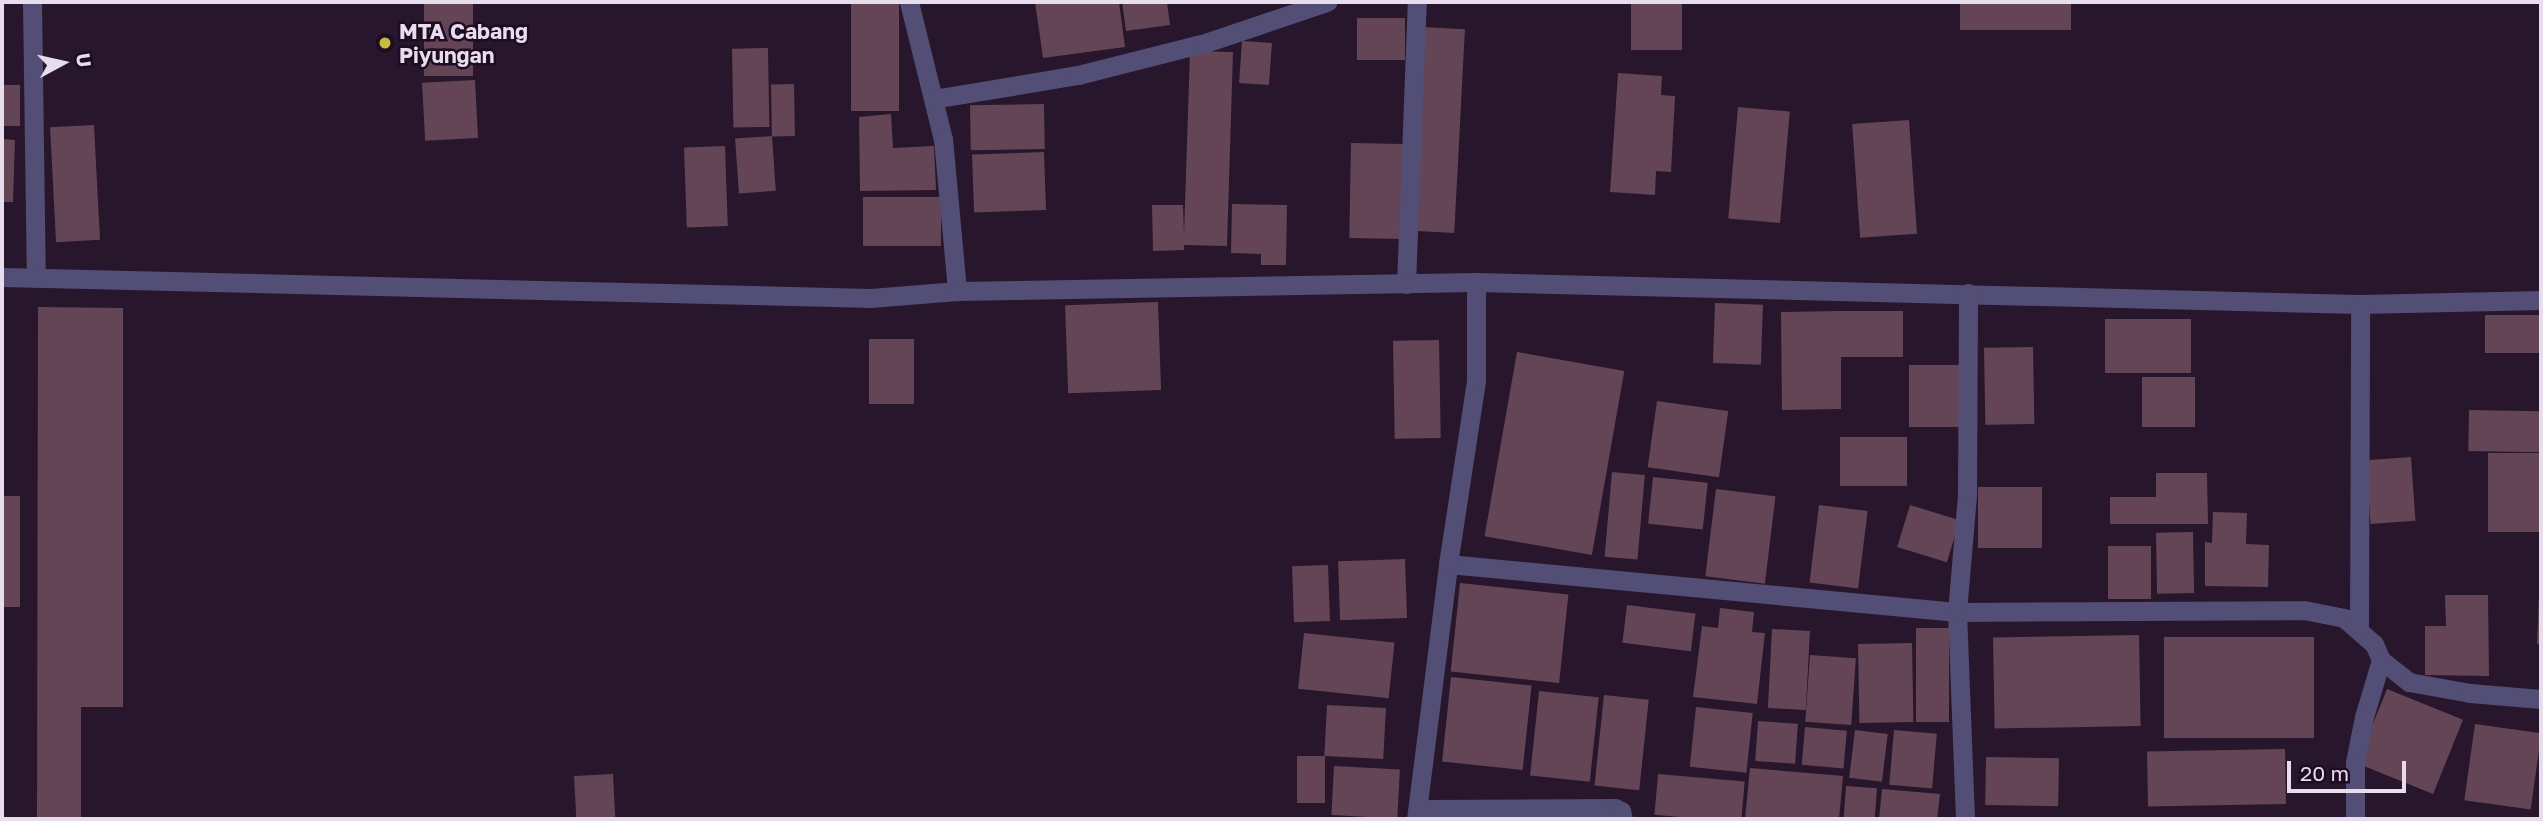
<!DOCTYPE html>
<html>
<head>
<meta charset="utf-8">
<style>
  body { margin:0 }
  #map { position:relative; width:2543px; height:821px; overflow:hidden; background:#27162c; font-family:"Golos Text",sans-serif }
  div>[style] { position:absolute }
  .building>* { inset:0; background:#644555; transform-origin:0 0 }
  .service>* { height:19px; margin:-9.5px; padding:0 9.5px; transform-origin:9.5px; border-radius:9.5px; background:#534e75 }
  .minor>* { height:19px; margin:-9.5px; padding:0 9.5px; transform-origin:9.5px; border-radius:9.5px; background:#534e75 }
  .dots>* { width:19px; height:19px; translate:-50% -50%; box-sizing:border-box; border:4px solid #1d0c22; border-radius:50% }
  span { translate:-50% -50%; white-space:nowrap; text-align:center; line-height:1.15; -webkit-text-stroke:5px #1d0c22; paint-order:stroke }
  .poi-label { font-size:21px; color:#e8ddec; font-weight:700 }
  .left { translate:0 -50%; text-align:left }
  .frame { position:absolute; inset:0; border:4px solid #e8ddec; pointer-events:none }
  .north { position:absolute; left:28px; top:28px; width:70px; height:70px; -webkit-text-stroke:5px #1d0c22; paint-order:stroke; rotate:82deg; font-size:19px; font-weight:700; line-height:28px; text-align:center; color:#e8ddec }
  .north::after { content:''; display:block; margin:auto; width:24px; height:32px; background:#e8ddec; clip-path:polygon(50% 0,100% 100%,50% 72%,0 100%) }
  .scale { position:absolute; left:2287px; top:761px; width:119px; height:32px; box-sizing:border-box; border:4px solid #e8ddec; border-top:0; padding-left:9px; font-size:21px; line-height:24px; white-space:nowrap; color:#e8ddec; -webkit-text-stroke:5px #1d0c22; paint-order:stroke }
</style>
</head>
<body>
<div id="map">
  <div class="building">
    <i style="left:424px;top:2px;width:49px;height:74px"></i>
    <i style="left:851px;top:2px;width:48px;height:109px"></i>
    <i style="clip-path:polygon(1035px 2px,1119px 2px,1125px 47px,1043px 58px)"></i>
    <i style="clip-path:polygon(1122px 2px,1167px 2px,1170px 25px,1126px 31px)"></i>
    <i style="left:1631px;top:2px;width:51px;height:48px"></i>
    <i style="left:1960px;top:2px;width:111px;height:28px"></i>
    <i style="left:1357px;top:18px;width:48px;height:42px"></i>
    <i style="left:1423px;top:27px;width:42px;height:204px;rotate:3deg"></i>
    <i style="left:1242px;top:41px;width:30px;height:42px;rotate:4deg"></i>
    <i style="left:768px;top:48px;width:79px;height:36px;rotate:89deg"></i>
    <i style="clip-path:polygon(1190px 51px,1233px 52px,1227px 246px,1184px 245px,1184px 250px,1153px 251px,1152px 205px,1183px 205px,1184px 234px)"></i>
    <i style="clip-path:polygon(1618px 73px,1662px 76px,1661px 95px,1675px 96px,1671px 172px,1656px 171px,1655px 195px,1610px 192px)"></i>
    <i style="left:475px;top:80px;width:58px;height:53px;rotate:87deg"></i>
    <i style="left:794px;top:84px;width:52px;height:23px;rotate:89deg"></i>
    <i style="left:2px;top:85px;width:18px;height:41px"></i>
    <i style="left:1044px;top:104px;width:45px;height:74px;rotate:89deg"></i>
    <i style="left:1738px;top:107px;width:52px;height:112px;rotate:5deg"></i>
    <i style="clip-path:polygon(891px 114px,893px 148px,934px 146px,936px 190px,860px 191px,859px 117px)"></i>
    <i style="left:1909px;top:120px;width:114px;height:57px;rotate:86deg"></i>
    <i style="left:94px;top:125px;width:115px;height:44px;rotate:87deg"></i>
    <i style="left:772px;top:136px;width:55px;height:37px;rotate:86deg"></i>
    <i style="clip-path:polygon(2px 139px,15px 140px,13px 202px,2px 202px)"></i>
    <i style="left:1351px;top:143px;width:53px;height:95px;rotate:1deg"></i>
    <i style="left:725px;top:146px;width:80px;height:41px;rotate:88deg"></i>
    <i style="left:1044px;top:152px;width:58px;height:72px;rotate:88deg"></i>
    <i style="left:863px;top:197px;width:78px;height:49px"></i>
    <i style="clip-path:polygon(1232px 204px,1287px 205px,1286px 265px,1261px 265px,1261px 254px,1231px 253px)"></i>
    <i style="left:1158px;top:302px;width:88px;height:93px;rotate:88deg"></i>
    <i style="left:1715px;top:303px;width:48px;height:60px;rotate:2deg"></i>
    <i style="clip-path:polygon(38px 307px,123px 308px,123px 707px,81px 707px,81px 819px,37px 819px)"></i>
    <i style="clip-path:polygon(1840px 311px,1903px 311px,1903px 357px,1841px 357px,1841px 409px,1782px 410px,1781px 312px)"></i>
    <i style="left:2485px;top:315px;width:55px;height:38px"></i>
    <i style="left:2105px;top:319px;width:86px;height:54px"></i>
    <i style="left:869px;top:339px;width:45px;height:65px"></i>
    <i style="left:1439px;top:340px;width:98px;height:46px;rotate:89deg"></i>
    <i style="left:2033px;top:347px;width:77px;height:49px;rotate:89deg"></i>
    <i style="left:1517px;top:352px;width:109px;height:187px;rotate:10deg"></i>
    <i style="left:1909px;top:365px;width:55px;height:62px"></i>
    <i style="left:2142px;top:377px;width:53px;height:50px"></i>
    <i style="left:1657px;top:401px;width:72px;height:67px;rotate:8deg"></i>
    <i style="left:2469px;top:410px;width:72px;height:41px;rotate:1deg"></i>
    <i style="left:1840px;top:437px;width:67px;height:49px"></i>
    <i style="left:2488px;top:453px;width:53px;height:79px"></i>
    <i style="left:2411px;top:457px;width:64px;height:45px;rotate:86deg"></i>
    <i style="left:1612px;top:472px;width:33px;height:85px;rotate:5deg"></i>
    <i style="clip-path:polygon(2156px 473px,2207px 473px,2208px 524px,2110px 524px,2110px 497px,2156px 497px)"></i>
    <i style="left:1653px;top:477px;width:55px;height:47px;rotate:6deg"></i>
    <i style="left:1978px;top:487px;width:64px;height:61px"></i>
    <i style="left:1716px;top:489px;width:60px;height:88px;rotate:7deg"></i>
    <i style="left:2px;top:496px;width:18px;height:111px"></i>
    <i style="left:1819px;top:505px;width:49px;height:78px;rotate:7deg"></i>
    <i style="left:1910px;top:505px;width:52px;height:44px;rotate:17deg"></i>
    <i style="clip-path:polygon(2213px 512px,2247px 513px,2246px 544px,2269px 545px,2268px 587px,2205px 586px,2205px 542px,2212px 543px)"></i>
    <i style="left:2193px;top:532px;width:61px;height:37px;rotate:89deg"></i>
    <i style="left:2108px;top:546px;width:43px;height:53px"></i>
    <i style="left:1405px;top:559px;width:59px;height:67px;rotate:88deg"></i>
    <i style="left:1328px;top:565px;width:56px;height:36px;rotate:88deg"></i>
    <i style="left:1460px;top:583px;width:109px;height:89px;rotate:6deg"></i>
    <i style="clip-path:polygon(2445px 595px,2488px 595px,2489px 676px,2425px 675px,2425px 626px,2446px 626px)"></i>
    <i style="clip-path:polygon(2539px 595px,2541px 595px,2541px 644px,2537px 644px)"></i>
    <i style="left:1627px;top:605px;width:69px;height:38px;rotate:7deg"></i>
    <i style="clip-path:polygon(1720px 608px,1754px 612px,1752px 632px,1765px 633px,1757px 704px,1693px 697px,1702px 626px,1718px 628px)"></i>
    <i style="left:1949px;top:628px;width:94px;height:33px;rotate:90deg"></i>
    <i style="left:1772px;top:629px;width:38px;height:79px;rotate:3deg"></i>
    <i style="left:1304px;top:633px;width:91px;height:56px;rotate:6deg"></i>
    <i style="left:2139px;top:635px;width:91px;height:146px;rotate:89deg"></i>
    <i style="left:2164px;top:637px;width:150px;height:101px"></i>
    <i style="left:1912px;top:643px;width:79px;height:54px;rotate:89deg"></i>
    <i style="left:1810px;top:655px;width:46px;height:67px;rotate:4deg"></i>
    <i style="left:1451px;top:677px;width:81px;height:85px;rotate:6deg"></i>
    <i style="left:2387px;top:689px;width:82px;height:80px;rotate:22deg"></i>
    <i style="left:1539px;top:691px;width:60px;height:85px;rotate:6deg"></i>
    <i style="left:1604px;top:695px;width:45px;height:91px;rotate:6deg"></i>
    <i style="left:1327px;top:705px;width:59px;height:51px;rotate:3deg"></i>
    <i style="left:1696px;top:707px;width:57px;height:60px;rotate:6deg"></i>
    <i style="left:1758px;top:721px;width:40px;height:40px;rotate:4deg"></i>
    <i style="left:2475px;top:724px;width:67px;height:77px;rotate:8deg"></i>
    <i style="left:1805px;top:727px;width:42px;height:38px;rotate:5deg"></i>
    <i style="left:1855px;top:730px;width:33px;height:48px;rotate:7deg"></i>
    <i style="left:1894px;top:730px;width:43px;height:55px;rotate:5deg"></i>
    <i style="left:2285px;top:749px;width:55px;height:138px;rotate:89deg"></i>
    <i style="left:1297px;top:756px;width:28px;height:47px"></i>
    <i style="left:1986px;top:757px;width:73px;height:48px;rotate:1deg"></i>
    <i style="left:1334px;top:766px;width:66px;height:49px;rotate:3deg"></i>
    <i style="clip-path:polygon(1750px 768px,1843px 776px,1839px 819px,1745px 819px)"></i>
    <i style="left:613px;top:774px;width:45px;height:39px;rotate:87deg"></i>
    <i style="left:1658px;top:774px;width:87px;height:41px;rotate:5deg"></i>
    <i style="left:1846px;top:786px;width:31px;height:33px;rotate:4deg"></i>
    <i style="clip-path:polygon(1882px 789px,1940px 794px,1937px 819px,1879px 819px)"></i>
  </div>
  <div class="service">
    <i style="left:1406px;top:284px;width:282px;rotate:-87.8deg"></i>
  </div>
  <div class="minor">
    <i style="left:32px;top:2px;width:276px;rotate:89.2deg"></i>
    <i style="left:909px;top:2px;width:141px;rotate:76.1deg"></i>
    <i style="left:943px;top:139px;width:153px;rotate:84.7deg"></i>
    <i style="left:933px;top:99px;width:147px;rotate:-9.4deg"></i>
    <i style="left:1078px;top:75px;width:134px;rotate:-14.2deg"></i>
    <i style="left:1208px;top:42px;width:126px;rotate:-18.6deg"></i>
    <i style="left:2px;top:277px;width:869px;rotate:1.38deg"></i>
    <i style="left:871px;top:298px;width:86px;rotate:-4.7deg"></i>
    <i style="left:957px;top:291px;width:519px;rotate:-0.99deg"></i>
    <i style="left:1476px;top:282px;width:884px;rotate:1.43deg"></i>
    <i style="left:2360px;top:304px;width:181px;rotate:-1.3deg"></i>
    <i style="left:1448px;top:564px;width:511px;rotate:5.39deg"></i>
    <i style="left:1957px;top:612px;width:347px;rotate:-0.3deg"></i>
    <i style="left:2304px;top:610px;width:41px;rotate:11.3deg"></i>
    <i style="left:2344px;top:618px;width:40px;rotate:41deg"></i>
    <i style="left:2374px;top:644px;width:17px;rotate:66deg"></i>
    <i style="left:2381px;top:660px;width:59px;rotate:106.6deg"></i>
    <i style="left:2364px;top:717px;width:46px;rotate:101.3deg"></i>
    <i style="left:2355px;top:762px;width:57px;rotate:90deg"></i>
    <i style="left:2359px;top:631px;width:327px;rotate:-89.8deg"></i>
    <i style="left:2381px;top:660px;width:36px;rotate:38deg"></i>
    <i style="left:2409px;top:682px;width:62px;rotate:10.2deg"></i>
    <i style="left:2470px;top:693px;width:71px;rotate:4.8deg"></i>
    <i style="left:1418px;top:809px;width:197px;rotate:-0.3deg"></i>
    <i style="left:1615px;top:808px;width:7px;rotate:27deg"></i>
    <i style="left:1621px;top:811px;width:8px;rotate:76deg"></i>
    <i style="left:1416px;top:819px;width:257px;rotate:-82.8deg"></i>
    <i style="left:1448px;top:564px;width:186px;rotate:-81.3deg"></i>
    <i style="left:1476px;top:380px;width:98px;rotate:-90deg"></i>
    <i style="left:1965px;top:819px;width:207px;rotate:-92.2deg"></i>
    <i style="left:1957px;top:612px;width:117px;rotate:-85.1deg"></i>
    <i style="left:1967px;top:495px;width:202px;rotate:-89.7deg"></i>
  </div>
  <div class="dots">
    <i style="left:385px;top:43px;background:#c5bc3d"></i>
  </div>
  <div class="poi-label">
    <span class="left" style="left:399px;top:43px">MTA Cabang<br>Piyungan</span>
  </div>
  <div class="frame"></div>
  <div class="north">U</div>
  <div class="scale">20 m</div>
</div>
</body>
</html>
